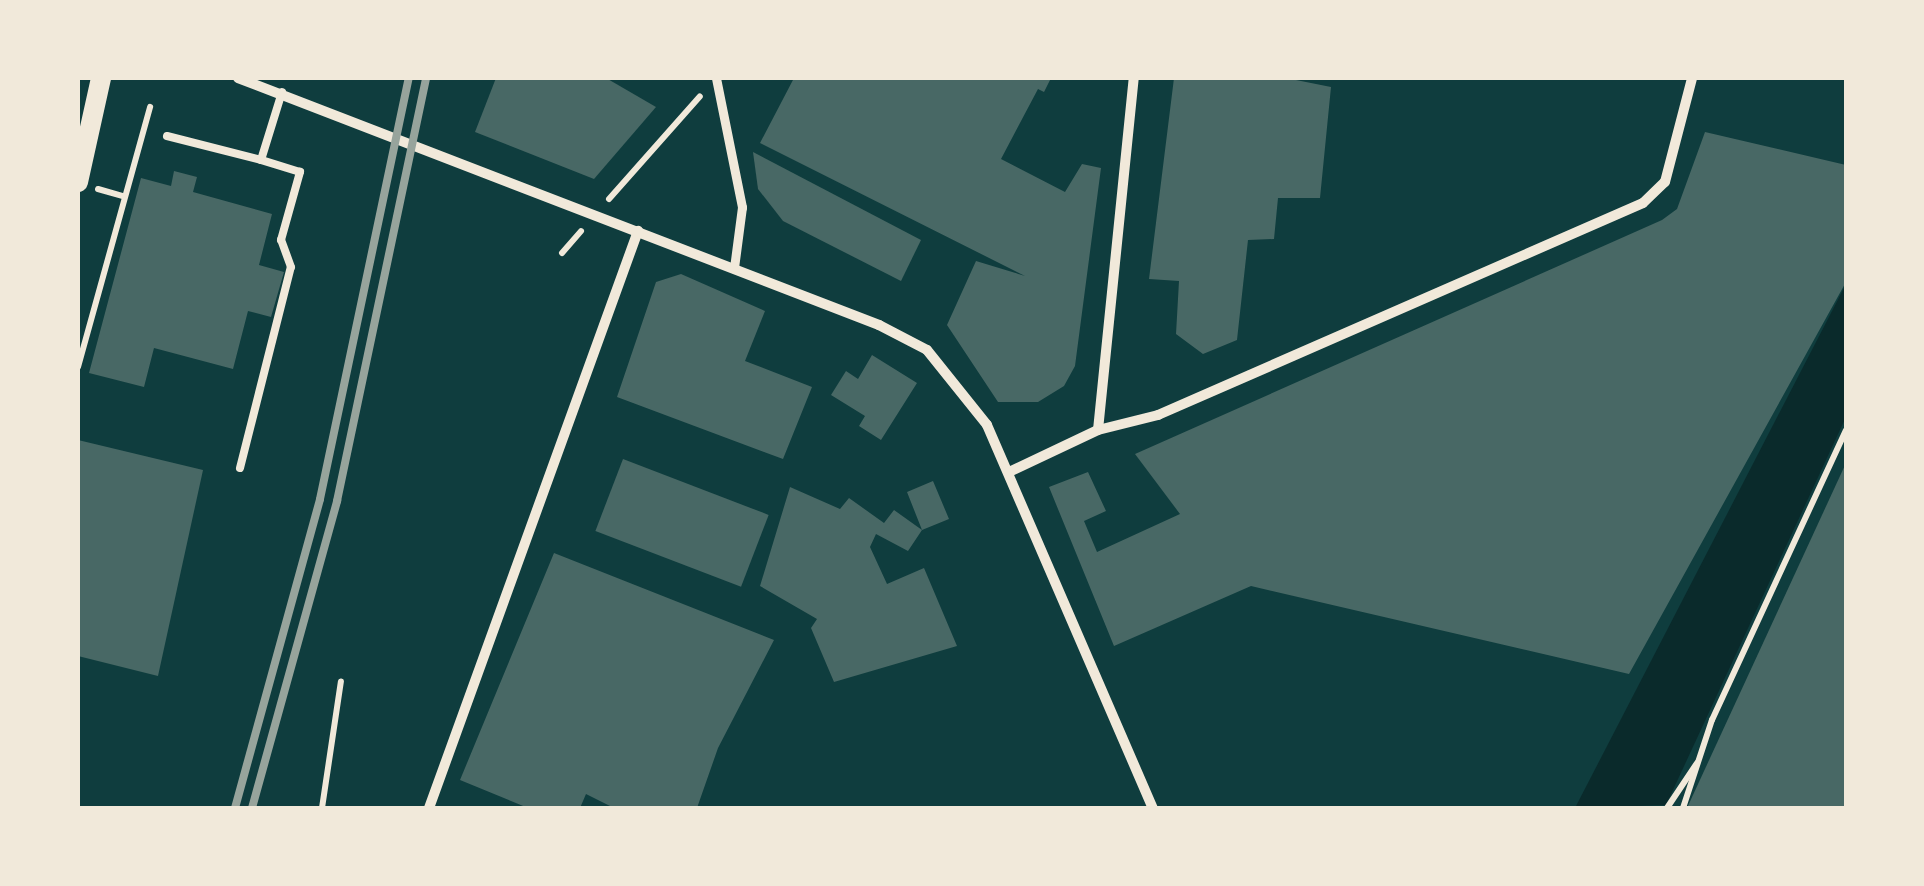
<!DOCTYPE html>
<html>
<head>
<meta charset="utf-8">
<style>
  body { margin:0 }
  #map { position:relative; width:1924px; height:886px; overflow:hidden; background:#0f3d3e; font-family:Literata,serif }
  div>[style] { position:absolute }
  .water>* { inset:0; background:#0a2a2b }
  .building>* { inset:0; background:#486865; transform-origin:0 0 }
  .path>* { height:6px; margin:-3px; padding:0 3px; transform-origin:3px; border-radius:3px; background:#f1e9da }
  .service>* { height:8px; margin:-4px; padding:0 4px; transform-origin:4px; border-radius:4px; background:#f1e9da }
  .pedestrian>* { height:9px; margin:-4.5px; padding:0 4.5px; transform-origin:4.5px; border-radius:4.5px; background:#f1e9da }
  .minor>* { height:10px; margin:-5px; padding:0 5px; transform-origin:5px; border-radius:5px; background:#f1e9da }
  .secondary>* { height:20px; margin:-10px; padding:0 10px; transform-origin:10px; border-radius:10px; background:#f1e9da }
  .rail>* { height:8px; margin:-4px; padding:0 4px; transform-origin:4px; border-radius:4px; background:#97a49c }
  span { translate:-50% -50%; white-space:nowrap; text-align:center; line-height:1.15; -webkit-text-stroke:8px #f1e9da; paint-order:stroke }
  .frame { position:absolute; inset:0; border:80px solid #f1e9da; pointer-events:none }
</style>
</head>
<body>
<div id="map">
  <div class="water">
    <i style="clip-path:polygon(1846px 284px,1846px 417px,1666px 805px,1575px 808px)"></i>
  </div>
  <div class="building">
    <i style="clip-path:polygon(496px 78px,606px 78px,656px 107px,594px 179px,475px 132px)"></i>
    <i style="clip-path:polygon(794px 78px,1051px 78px,1044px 92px,1038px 89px,1001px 159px,1065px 192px,1082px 164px,1101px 168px,1075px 366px,1064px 386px,1038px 402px,998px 402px,947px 325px,976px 261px,1025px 276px,760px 143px)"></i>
    <i style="clip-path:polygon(1174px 78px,1286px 78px,1331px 87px,1320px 198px,1278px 198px,1274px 239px,1248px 240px,1237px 340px,1203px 354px,1176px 334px,1179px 281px,1149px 279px)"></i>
    <i style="clip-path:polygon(1705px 132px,1846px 165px,1846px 282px,1629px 674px,1251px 586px,1114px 646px,1049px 487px,1088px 472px,1106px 511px,1084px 521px,1097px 552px,1180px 514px,1135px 454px,1662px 220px,1677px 209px)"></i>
    <i style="clip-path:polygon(753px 152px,921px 240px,901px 281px,783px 221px,758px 189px)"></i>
    <i style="clip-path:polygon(174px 171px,197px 177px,193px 192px,272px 214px,259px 265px,284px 272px,271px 317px,248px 311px,233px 369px,154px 348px,144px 387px,89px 373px,141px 178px,171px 186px)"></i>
    <i style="clip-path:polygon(681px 274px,765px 311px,745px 361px,812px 387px,783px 459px,617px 397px,656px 282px)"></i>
    <i style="clip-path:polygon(872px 355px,917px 383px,881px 440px,859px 426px,865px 416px,831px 395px,846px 371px,858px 379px)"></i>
    <i style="clip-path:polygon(78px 440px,203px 470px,158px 676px,78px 656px)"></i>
    <i style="left:623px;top:459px;width:156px;height:77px;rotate:21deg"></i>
    <i style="clip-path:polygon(1846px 463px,1846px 808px,1687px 808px)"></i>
    <i style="clip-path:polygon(933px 481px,949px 519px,922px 530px,908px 551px,876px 534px,870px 547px,887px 584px,924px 568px,957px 646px,834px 682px,811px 628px,817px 619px,760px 586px,790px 487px,840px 509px,849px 498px,884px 523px,894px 510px,922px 530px,907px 492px)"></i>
    <i style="clip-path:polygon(554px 553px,774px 640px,718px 748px,697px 808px,614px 808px,586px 794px,580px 808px,528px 808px,460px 780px)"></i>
  </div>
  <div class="path">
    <i style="left:98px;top:189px;width:26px;rotate:16deg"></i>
    <i style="left:609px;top:199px;width:137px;rotate:-48.5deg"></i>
    <i style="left:562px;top:253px;width:29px;rotate:-49deg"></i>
    <i style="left:78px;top:367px;width:270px;rotate:-74.5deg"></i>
    <i style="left:322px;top:808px;width:128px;rotate:-81.5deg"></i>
    <i style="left:1667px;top:808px;width:54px;rotate:-56.3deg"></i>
    <i style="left:1683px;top:808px;width:93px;rotate:-71.8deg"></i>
    <i style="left:1712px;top:720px;width:319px;rotate:-65.2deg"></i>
  </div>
  <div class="service">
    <i style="left:167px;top:136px;width:97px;rotate:14.3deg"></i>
    <i style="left:261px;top:160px;width:71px;rotate:-72.8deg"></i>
    <i style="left:240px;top:468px;width:207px;rotate:-75.8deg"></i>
    <i style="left:291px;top:267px;width:29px;rotate:-110deg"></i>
    <i style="left:281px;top:240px;width:71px;rotate:-74.4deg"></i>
    <i style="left:300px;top:172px;width:41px;rotate:-162.9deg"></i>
  </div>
  <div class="pedestrian">
    <i style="left:716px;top:78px;width:132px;rotate:78.6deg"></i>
    <i style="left:742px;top:207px;width:62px;rotate:97.5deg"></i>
  </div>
  <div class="minor">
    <i style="left:238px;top:78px;width:687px;rotate:21.07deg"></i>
    <i style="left:879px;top:325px;width:54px;rotate:27.5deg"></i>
    <i style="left:927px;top:350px;width:96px;rotate:51.3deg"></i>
    <i style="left:987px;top:425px;width:417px;rotate:66.6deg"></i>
    <i style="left:1098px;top:430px;width:354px;rotate:-84.2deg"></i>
    <i style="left:1009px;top:472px;width:98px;rotate:-25.3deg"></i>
    <i style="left:1098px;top:430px;width:62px;rotate:-14deg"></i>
    <i style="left:1158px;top:415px;width:529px;rotate:-23.61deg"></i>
    <i style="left:1643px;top:203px;width:30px;rotate:-44deg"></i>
    <i style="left:1665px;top:182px;width:107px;rotate:-75.4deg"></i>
    <i style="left:429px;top:808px;width:614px;rotate:-70.09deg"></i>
  </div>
  <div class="secondary">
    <i style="left:78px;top:182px;width:107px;rotate:-77.5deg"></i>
  </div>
  <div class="rail">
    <i style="left:235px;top:808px;width:320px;rotate:-74.6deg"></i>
    <i style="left:320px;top:499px;width:430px;rotate:-78.1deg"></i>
    <i style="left:252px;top:808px;width:319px;rotate:-74.5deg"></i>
    <i style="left:337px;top:501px;width:432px;rotate:-78.1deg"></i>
  </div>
  <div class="frame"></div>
</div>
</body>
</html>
